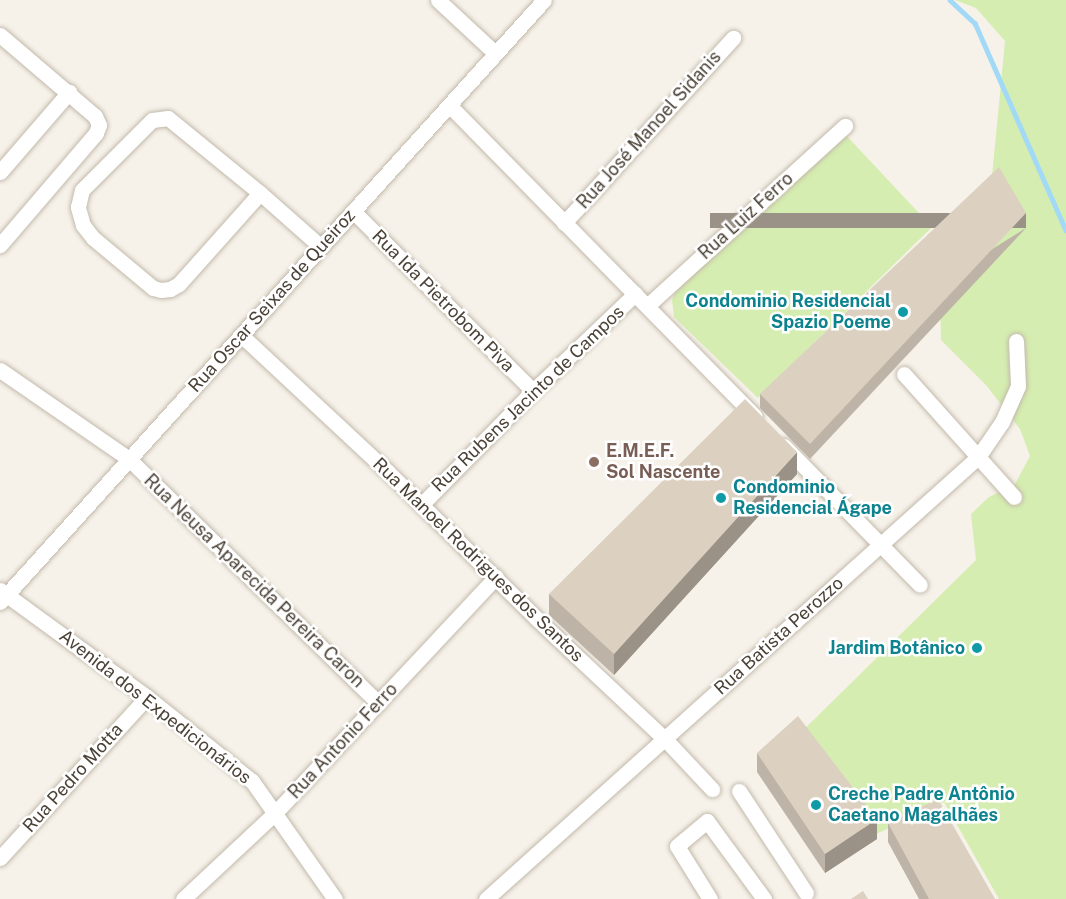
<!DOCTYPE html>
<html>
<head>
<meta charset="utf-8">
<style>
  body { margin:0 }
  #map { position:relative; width:1066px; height:899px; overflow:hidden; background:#f6f2ea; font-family:"Public Sans",sans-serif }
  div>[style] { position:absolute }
  .green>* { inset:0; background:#d5edb0 }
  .stream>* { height:4.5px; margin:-2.25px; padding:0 2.25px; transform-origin:2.25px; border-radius:2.25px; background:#a2d9f7 }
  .roads { filter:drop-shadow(0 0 2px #c3b9ab) drop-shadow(0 0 2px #c3b9ab) }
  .minor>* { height:15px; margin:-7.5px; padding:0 7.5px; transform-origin:7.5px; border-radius:7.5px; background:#fff }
  .wall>* { inset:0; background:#bdb3a6 }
  .shaded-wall>* { inset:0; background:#9a9287; transform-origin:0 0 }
  .building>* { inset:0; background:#dcd0c1 }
  .dots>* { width:16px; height:16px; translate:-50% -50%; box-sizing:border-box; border:3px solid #fff; border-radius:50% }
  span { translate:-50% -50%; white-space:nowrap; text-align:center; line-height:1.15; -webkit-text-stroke:5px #fff; paint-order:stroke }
  .street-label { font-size:18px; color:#4b4237 }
  .culture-label { font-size:18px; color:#0d838f; font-weight:700 }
  .right { translate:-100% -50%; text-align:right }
  .left { translate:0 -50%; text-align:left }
  .education-label { font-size:18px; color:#785e54; font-weight:700 }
</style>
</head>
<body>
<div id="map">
  <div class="green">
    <i style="clip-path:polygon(955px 0,1066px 0,1066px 899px,999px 899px,944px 802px,851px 846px,774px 759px,976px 560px,971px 514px,989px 497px,1015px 484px,1030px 456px,1020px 429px,986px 385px,941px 340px,940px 293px,991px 187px,1005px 41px,976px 8px)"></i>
    <i style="clip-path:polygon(843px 132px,932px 227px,758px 398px,674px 317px,672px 300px,675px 292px)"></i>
  </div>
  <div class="stream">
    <i style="left:950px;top:0;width:34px;rotate:43deg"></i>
    <i style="left:975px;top:23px;width:226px;rotate:66.3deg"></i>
  </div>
  <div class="roads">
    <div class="minor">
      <i style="left:438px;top:0;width:78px;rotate:42.9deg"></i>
      <i style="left:0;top:35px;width:125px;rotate:40.5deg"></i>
      <i style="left:95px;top:116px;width:10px;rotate:66deg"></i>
      <i style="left:99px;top:125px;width:9px;rotate:111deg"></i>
      <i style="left:96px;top:133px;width:148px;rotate:130.6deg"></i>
      <i style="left:449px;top:105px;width:436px;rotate:45.5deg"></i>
      <i style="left:0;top:172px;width:106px;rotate:-49.2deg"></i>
      <i style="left:260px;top:193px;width:122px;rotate:131.7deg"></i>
      <i style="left:179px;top:284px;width:10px;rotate:151deg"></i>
      <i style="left:170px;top:289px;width:9px;rotate:174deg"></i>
      <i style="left:161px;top:290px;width:8px;rotate:-166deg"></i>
      <i style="left:153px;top:288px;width:78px;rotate:-140.2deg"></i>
      <i style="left:93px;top:238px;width:16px;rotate:-128deg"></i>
      <i style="left:83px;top:225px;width:19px;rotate:-106deg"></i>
      <i style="left:78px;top:207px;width:17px;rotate:-77deg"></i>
      <i style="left:82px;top:190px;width:99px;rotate:-45deg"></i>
      <i style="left:152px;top:120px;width:16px;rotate:-7deg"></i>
      <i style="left:168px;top:118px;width:119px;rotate:39.2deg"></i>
      <i style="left:260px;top:193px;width:81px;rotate:41.5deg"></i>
      <i style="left:353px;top:211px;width:255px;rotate:45deg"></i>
      <i style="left:564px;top:223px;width:251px;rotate:-47.6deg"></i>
      <i style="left:647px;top:306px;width:268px;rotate:-42.3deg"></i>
      <i style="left:241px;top:335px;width:200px;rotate:43deg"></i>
      <i style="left:387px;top:471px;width:211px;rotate:44.6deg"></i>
      <i style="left:537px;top:619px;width:175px;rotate:43.2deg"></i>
      <i style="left:665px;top:739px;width:69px;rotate:46.8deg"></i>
      <i style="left:0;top:370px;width:157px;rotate:34.6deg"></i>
      <i style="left:129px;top:459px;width:349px;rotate:44.4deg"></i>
      <i style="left:904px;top:374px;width:165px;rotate:48.2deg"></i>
      <i style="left:784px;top:446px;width:194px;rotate:45.6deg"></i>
      <i style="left:422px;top:504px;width:158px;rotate:-45.5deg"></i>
      <i style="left:533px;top:391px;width:141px;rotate:-43.6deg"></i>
      <i style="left:0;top:590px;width:182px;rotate:36.1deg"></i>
      <i style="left:147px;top:697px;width:134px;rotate:38.7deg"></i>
      <i style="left:252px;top:781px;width:144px;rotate:54.9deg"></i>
      <i style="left:0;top:602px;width:811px;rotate:-47.9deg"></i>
      <i style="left:739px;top:791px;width:122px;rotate:56.7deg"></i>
      <i style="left:0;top:858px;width:218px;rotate:-47.6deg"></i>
      <i style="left:183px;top:899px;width:127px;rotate:-43.1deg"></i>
      <i style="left:276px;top:812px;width:322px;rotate:-46.9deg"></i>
      <i style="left:486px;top:899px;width:661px;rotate:-41.94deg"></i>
      <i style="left:978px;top:457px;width:42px;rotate:-55.6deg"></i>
      <i style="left:1002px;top:422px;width:39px;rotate:-66deg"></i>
      <i style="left:1018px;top:386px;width:45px;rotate:-92.5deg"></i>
      <i style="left:710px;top:899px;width:62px;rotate:-121.9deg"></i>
      <i style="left:677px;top:846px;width:39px;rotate:-40deg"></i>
      <i style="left:707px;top:821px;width:97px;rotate:53.8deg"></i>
    </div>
  </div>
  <div class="wall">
    <i style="clip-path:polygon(1026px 228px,810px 459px,760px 408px,760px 394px)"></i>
    <i style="clip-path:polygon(797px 474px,614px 675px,549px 615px,549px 594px)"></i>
    <i style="clip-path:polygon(757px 753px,877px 839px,825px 873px,757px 772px)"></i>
    <i style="clip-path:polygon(888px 823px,995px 899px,919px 899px,888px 842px)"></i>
  </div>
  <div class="shaded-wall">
    <i style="left:1026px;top:213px;width:15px;height:316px;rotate:90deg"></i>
    <i style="clip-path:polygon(797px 452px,797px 474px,614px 675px,614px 654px)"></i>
    <i style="clip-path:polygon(877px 819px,877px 839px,825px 873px,825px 854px)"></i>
  </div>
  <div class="building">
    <i style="clip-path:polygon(999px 167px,1026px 213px,810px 444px,760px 394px)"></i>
    <i style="clip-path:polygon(745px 399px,797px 452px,614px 654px,549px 594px)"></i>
    <i style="clip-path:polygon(798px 716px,877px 819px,825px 854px,757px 753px)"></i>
    <i style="clip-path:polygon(938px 799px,995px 899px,929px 899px,888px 823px)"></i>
    <i style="clip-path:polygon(863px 891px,868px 899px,851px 899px)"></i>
  </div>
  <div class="dots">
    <i style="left:903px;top:312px;background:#0f9aa8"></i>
    <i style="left:594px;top:462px;background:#8d6e63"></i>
    <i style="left:721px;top:498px;background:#0f9aa8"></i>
    <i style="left:977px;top:648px;background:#0f9aa8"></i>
    <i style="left:816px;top:805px;background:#0f9aa8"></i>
  </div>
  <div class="street-label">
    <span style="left:649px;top:130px;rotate:-48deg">Rua José Manoel Sidanis</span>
    <span style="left:746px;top:216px;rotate:-42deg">Rua Luiz Ferro</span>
    <span style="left:272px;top:301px;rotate:-48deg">Rua Oscar Seixas de Queiroz</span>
    <span style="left:443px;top:301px;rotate:45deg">Rua Ida Pietrobom Piva</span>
    <span style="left:528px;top:399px;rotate:-44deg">Rua Rubens Jacinto de Campos</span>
    <span style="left:478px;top:560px;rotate:44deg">Rua Manoel Rodrigues dos Santos</span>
    <span style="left:254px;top:581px;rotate:44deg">Rua Neusa Aparecida Pereira Caron</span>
    <span style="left:779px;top:636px;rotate:-42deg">Rua Batista Perozzo</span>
    <span style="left:155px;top:707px;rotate:38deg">Avenida dos Expedicionários</span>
    <span style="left:343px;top:741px;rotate:-47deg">Rua Antonio Ferro</span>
    <span style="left:73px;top:778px;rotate:-48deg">Rua Pedro Motta</span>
  </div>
  <div class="culture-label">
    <span class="right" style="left:891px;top:312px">Condominio Residencial<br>Spazio Poeme</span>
    <span class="left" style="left:733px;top:498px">Condominio<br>Residencial Ágape</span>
    <span class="right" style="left:965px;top:648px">Jardim Botânico</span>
    <span class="left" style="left:828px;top:805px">Creche Padre Antônio<br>Caetano Magalhães</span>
  </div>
  <div class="education-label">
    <span class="left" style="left:606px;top:462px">E.M.E.F.<br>Sol Nascente</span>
  </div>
</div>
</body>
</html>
